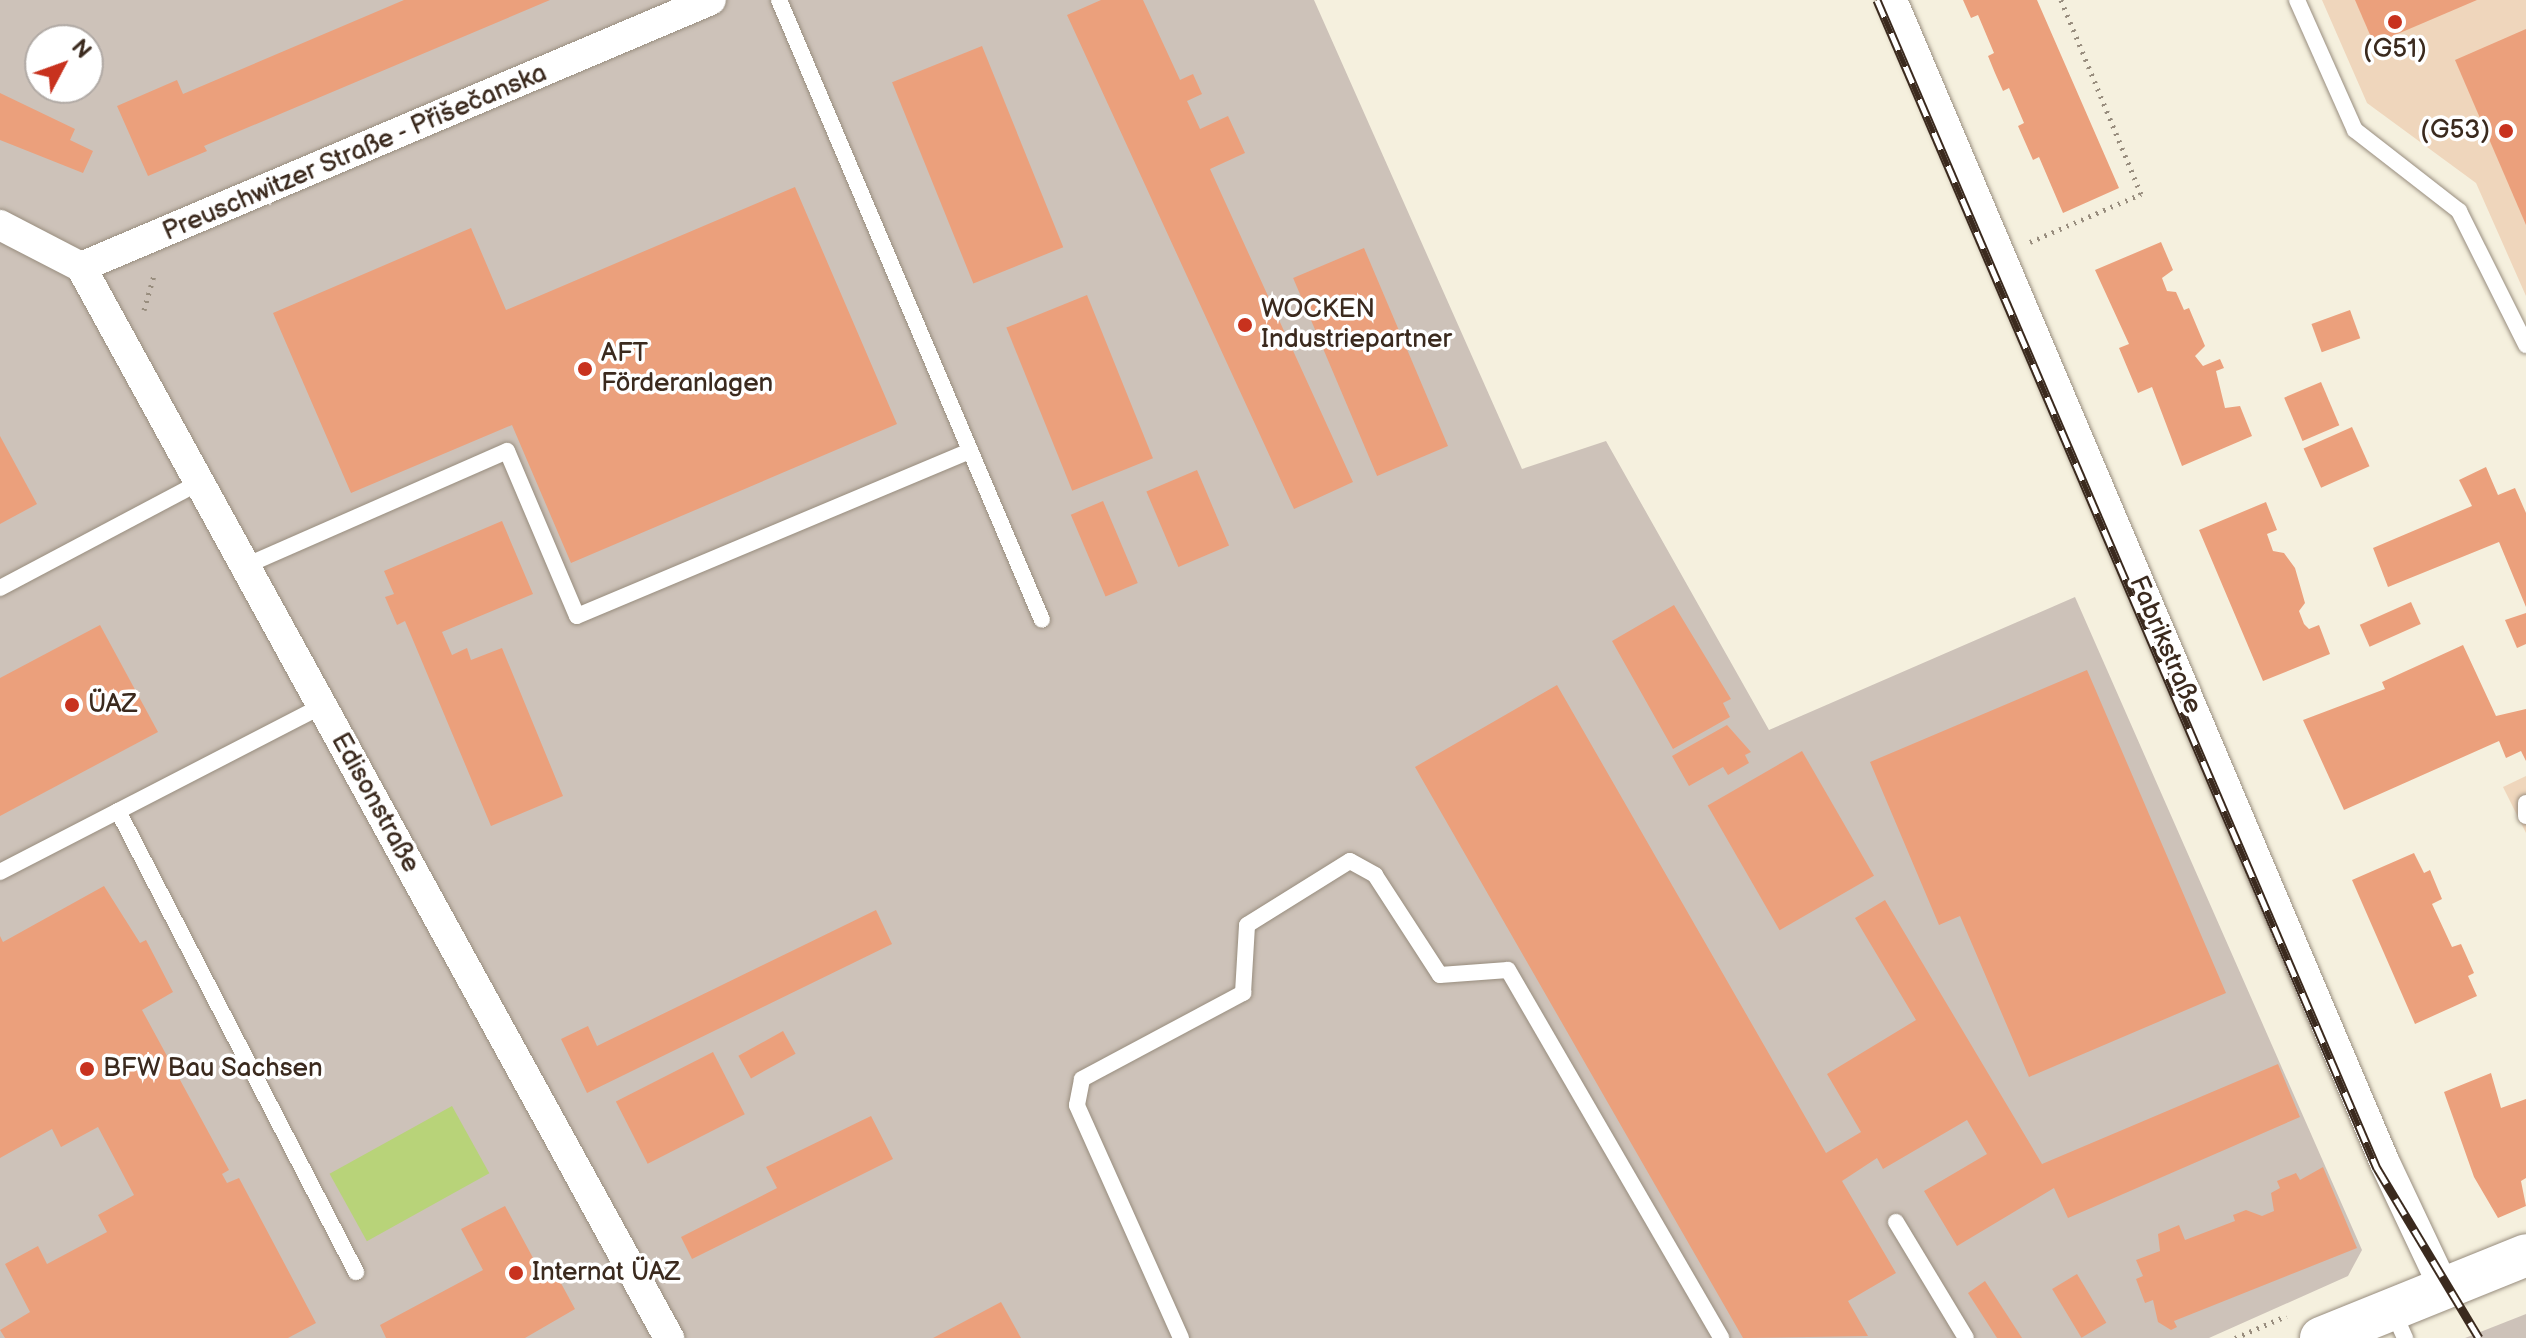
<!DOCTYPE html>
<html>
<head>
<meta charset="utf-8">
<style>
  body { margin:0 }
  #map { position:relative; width:2526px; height:1338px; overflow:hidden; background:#f5f0de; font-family:"Balsamiq Sans",sans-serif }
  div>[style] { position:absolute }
  .built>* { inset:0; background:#efd6bc }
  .industrial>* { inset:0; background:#cdc2b9 }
  .green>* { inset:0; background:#b8d379; transform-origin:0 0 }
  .building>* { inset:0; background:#eba07c; transform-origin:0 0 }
  .path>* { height:5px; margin-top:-2.5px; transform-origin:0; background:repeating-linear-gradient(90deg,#988d7e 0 2px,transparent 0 8px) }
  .roads { filter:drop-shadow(0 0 2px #988d7e) drop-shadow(0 0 2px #988d7e) }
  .lane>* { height:16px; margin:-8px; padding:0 8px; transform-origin:8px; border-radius:8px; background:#fff }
  .street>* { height:30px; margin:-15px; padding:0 15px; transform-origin:15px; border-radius:15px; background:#fff }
  .secondary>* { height:42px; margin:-21px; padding:0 21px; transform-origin:21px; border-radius:21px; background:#fff }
  .rail>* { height:9px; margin-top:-4.5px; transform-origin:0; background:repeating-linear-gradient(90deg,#fff 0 18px,#3b2a1e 0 36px); box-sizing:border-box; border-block:2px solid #3b2a1e }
  .dots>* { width:22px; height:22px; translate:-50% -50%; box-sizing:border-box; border:4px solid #fff; border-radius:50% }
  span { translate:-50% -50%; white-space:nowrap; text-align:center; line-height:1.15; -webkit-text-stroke:7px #fff; paint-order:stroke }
  .poi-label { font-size:26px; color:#3b2a1e }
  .right { translate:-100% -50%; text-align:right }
  .left { translate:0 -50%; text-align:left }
  .street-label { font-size:26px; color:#3b2a1e }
  .north { position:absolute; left:24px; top:24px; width:80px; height:80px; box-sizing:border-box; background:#fff; border:2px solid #b1aaa5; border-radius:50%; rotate:49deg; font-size:22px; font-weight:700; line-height:32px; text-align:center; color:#3b2a1e }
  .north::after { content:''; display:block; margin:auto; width:28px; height:36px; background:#c8321e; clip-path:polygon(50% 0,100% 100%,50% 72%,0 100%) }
</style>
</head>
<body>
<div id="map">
  <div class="built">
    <i style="clip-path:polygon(2322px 0,2526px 0,2526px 296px,2476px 183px,2367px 103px)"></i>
    <i style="clip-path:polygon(2526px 776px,2526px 833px,2503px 787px)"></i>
  </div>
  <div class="industrial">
    <i style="clip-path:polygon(evenodd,0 0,1314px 0,1522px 469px,1606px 441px,1769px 730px,2075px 597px,2362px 1250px,2348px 1276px,2209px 1338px,0 1338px,0 0,40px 40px,88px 40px,88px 88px,40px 88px,40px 40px)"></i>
    <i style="clip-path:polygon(2526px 1314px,2526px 1338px,2465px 1338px)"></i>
  </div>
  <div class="green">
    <i style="left:452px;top:1106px;width:77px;height:140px;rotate:61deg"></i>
  </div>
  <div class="building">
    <i style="clip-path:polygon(404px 0,550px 0,204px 146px,207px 151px,148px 176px,117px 106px,177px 80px,183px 94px)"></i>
    <i style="clip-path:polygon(1101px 0,1143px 0,1180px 80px,1193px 74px,1202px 94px,1187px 101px,1200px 129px,1228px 116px,1245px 153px,1210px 169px,1353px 482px,1294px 509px,1067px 15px)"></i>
    <i style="clip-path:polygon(1963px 0,2037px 0,2119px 188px,2063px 213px,2039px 157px,2033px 160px,2018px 126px,2024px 123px,2009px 88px,2003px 91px,1995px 73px,1988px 56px,1994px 53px,1978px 15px,1971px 18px)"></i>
    <i style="clip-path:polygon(2355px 0,2477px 0,2374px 44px)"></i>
    <i style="clip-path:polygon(2526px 29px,2526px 225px,2455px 60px)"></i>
    <i style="left:982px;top:46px;width:217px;height:97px;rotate:68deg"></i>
    <i style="clip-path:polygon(0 93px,75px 129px,70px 140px,93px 151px,83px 173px,0 140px)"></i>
    <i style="clip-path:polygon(795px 187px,897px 424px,571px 563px,512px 425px,351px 493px,273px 313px,471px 228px,506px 310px)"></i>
    <i style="clip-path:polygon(2161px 242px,2173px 270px,2162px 278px,2167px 291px,2176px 292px,2184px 310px,2189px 308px,2205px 346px,2195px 356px,2203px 366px,2220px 359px,2224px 368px,2216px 371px,2225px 408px,2240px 406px,2252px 436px,2182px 466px,2152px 387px,2138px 393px,2119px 348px,2129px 344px,2095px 270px)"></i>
    <i style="left:1364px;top:248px;width:215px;height:77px;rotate:67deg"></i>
    <i style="left:1087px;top:295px;width:176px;height:87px;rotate:68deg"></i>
    <i style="left:2350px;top:310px;width:30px;height:41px;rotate:70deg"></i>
    <i style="left:2321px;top:382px;width:47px;height:40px;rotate:67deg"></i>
    <i style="left:2352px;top:427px;width:43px;height:53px;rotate:66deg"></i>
    <i style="clip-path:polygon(0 436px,37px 504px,0 524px)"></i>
    <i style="clip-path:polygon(2486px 467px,2498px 495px,2515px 488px,2526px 513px,2526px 607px,2499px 542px,2388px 587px,2373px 548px,2472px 506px,2459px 480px)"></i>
    <i style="left:1197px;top:470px;width:82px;height:55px;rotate:67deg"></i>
    <i style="left:1103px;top:501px;width:89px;height:35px;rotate:67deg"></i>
    <i style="clip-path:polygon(2266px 502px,2277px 530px,2267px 534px,2273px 551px,2284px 553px,2295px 568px,2305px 603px,2299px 611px,2304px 624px,2309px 629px,2319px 625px,2330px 654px,2263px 681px,2199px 530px)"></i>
    <i style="clip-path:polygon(502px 521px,533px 594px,442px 632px,452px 655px,467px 648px,471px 660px,502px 648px,563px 796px,491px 826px,405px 621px,397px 625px,385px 597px,394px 594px,384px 571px)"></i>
    <i style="left:2411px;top:602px;width:24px;height:56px;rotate:66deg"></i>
    <i style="clip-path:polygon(1674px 605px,1731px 699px,1723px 703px,1730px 717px,1673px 749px,1612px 641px)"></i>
    <i style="clip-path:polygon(2526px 613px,2526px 644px,2517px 648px,2505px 620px)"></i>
    <i style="clip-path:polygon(100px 625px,158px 732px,0 816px,0 678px)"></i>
    <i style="clip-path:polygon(2463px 645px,2496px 716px,2526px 709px,2526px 761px,2521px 751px,2506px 758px,2499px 741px,2344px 810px,2303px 720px,2385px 689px,2382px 682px)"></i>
    <i style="clip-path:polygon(2087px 670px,2226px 993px,2029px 1077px,1960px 916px,1939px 925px,1870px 762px)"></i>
    <i style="clip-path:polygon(1557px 685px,1826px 1153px,1861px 1132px,1827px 1074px,1916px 1020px,1855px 918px,1885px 900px,2042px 1164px,2278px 1064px,2300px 1117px,2068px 1218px,2054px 1188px,1957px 1246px,1924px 1191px,1987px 1154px,1967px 1120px,1883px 1169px,1877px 1158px,1842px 1181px,1896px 1273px,1848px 1301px,1868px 1336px,1743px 1338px,1415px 767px)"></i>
    <i style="clip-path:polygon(1727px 725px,1751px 752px,1745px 755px,1749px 763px,1728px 775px,1723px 767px,1689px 786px,1672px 756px)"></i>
    <i style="left:1802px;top:751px;width:144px;height:109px;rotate:60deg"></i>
    <i style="clip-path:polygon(2414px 853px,2424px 873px,2430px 870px,2442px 899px,2432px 904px,2452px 947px,2461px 944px,2474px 973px,2468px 976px,2477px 996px,2415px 1024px,2352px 880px)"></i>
    <i style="clip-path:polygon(104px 886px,140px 943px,146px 940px,173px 992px,142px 1010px,229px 1170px,222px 1174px,227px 1183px,239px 1178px,316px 1323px,288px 1338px,5px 1338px,0 1330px,30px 1312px,5px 1264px,38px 1246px,47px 1264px,107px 1232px,98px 1215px,134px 1195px,98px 1127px,61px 1147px,52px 1129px,0 1158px,0 936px,3px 942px)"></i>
    <i style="clip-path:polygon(876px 910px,892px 944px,587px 1093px,561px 1039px,588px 1026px,597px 1046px)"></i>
    <i style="left:783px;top:1031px;width:26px;height:51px;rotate:61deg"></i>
    <i style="left:713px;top:1052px;width:70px;height:109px;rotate:63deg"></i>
    <i style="clip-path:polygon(2491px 1073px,2501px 1108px,2526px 1099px,2526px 1178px,2521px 1181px,2526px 1206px,2498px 1218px,2474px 1177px,2444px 1092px)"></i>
    <i style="clip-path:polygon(871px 1116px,893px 1159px,692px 1259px,681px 1237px,777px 1188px,766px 1167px)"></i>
    <i style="clip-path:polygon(2323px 1167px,2357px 1248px,2174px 1321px,2177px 1327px,2171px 1330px,2158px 1322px,2153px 1300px,2145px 1303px,2136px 1279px,2143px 1276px,2136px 1260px,2160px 1251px,2158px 1234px,2179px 1225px,2185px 1240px,2235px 1221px,2233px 1215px,2246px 1210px,2262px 1216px,2274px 1211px,2271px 1193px,2280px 1188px,2277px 1181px,2296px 1173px,2300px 1180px)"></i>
    <i style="clip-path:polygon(505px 1206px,539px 1269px,550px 1263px,575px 1309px,525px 1338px,386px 1338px,380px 1325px,483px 1270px,461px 1229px)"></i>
    <i style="left:2077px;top:1274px;width:57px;height:29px;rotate:59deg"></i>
    <i style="clip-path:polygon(1985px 1281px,2022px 1338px,1997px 1338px,1968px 1293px)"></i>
    <i style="clip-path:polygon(1001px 1302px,1021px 1338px,933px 1338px)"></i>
  </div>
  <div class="path">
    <i style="left:2030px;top:242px;width:121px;rotate:-23.4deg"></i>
    <i style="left:2141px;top:194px;width:210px;rotate:-112.4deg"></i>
    <i style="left:144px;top:310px;width:37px;rotate:-74deg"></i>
    <i style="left:2235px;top:1338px;width:56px;rotate:-23.3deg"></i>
  </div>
  <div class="roads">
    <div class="lane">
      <i style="left:779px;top:0;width:673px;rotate:67.01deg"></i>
      <i style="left:2297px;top:0;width:142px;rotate:66deg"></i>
      <i style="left:2355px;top:130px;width:132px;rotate:37.9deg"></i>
      <i style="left:2459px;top:211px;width:150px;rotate:63.4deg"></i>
      <i style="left:245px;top:566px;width:286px;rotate:-23.7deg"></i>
      <i style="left:507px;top:451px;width:179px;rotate:67deg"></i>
      <i style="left:577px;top:616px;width:425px;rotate:-22.8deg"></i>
      <i style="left:0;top:588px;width:226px;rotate:-27.9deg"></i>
      <i style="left:2526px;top:803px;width:13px;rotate:90deg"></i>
      <i style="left:118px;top:811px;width:519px;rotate:62.69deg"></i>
      <i style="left:0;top:872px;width:362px;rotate:-27.3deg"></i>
      <i style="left:1896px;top:1222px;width:135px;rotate:58.9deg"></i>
      <i style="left:2393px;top:1311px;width:30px;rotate:66deg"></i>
      <i style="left:1181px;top:1338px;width:255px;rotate:-114.1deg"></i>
      <i style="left:1077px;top:1105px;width:26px;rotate:-79deg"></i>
      <i style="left:1082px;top:1079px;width:183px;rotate:-28.1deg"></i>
      <i style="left:1243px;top:993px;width:68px;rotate:-86.6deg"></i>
      <i style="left:1247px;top:925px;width:121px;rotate:-31.9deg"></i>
      <i style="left:1350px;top:861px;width:29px;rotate:29deg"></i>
      <i style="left:1375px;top:875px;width:119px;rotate:57deg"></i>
      <i style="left:1440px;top:975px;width:68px;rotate:-4.2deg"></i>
      <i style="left:1508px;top:970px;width:425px;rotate:59.9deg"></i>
    </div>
    <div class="street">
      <i style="left:1892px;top:0;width:1263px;rotate:67.03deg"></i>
      <i style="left:2385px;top:1163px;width:138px;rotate:64.7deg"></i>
      <i style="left:0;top:225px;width:91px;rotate:27.4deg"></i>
      <i style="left:81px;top:267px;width:684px;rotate:-22.97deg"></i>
      <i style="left:81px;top:267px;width:1222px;rotate:61.23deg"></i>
    </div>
    <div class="secondary">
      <i style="left:2321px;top:1338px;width:221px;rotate:-22deg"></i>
    </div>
  </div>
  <div class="rail">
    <i style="left:1877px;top:0;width:1271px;rotate:66.83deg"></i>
    <i style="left:2377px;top:1168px;width:198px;rotate:59deg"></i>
  </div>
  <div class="dots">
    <i style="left:2395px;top:22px;background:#c8321e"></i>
    <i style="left:2506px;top:131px;background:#c8321e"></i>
    <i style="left:1245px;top:325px;background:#c8321e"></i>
    <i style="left:585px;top:369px;background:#c8321e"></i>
    <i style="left:72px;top:705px;background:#c8321e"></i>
    <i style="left:87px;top:1069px;background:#c8321e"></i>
    <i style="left:516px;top:1273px;background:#c8321e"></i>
  </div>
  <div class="poi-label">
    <span style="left:2395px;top:50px">(G51)</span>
    <span class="right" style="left:2490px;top:131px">(G53)</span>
    <span class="left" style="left:1261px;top:325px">WOCKEN<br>Industriepartner</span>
    <span class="left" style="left:601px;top:369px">AFT<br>Förderanlagen</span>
    <span class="left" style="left:88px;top:705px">ÜAZ</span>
    <span class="left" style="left:103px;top:1069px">BFW Bau Sachsen</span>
    <span class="left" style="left:532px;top:1273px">Internat ÜAZ</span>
  </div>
  <div class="street-label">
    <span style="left:355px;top:153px;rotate:-23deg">Preuschwitzer Straße - Přišečanska</span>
    <span style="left:2165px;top:645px;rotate:67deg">Fabrikstraße</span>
    <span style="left:375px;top:803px;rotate:61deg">Edisonstraße</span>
  </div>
  <div class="north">N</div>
</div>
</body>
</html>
